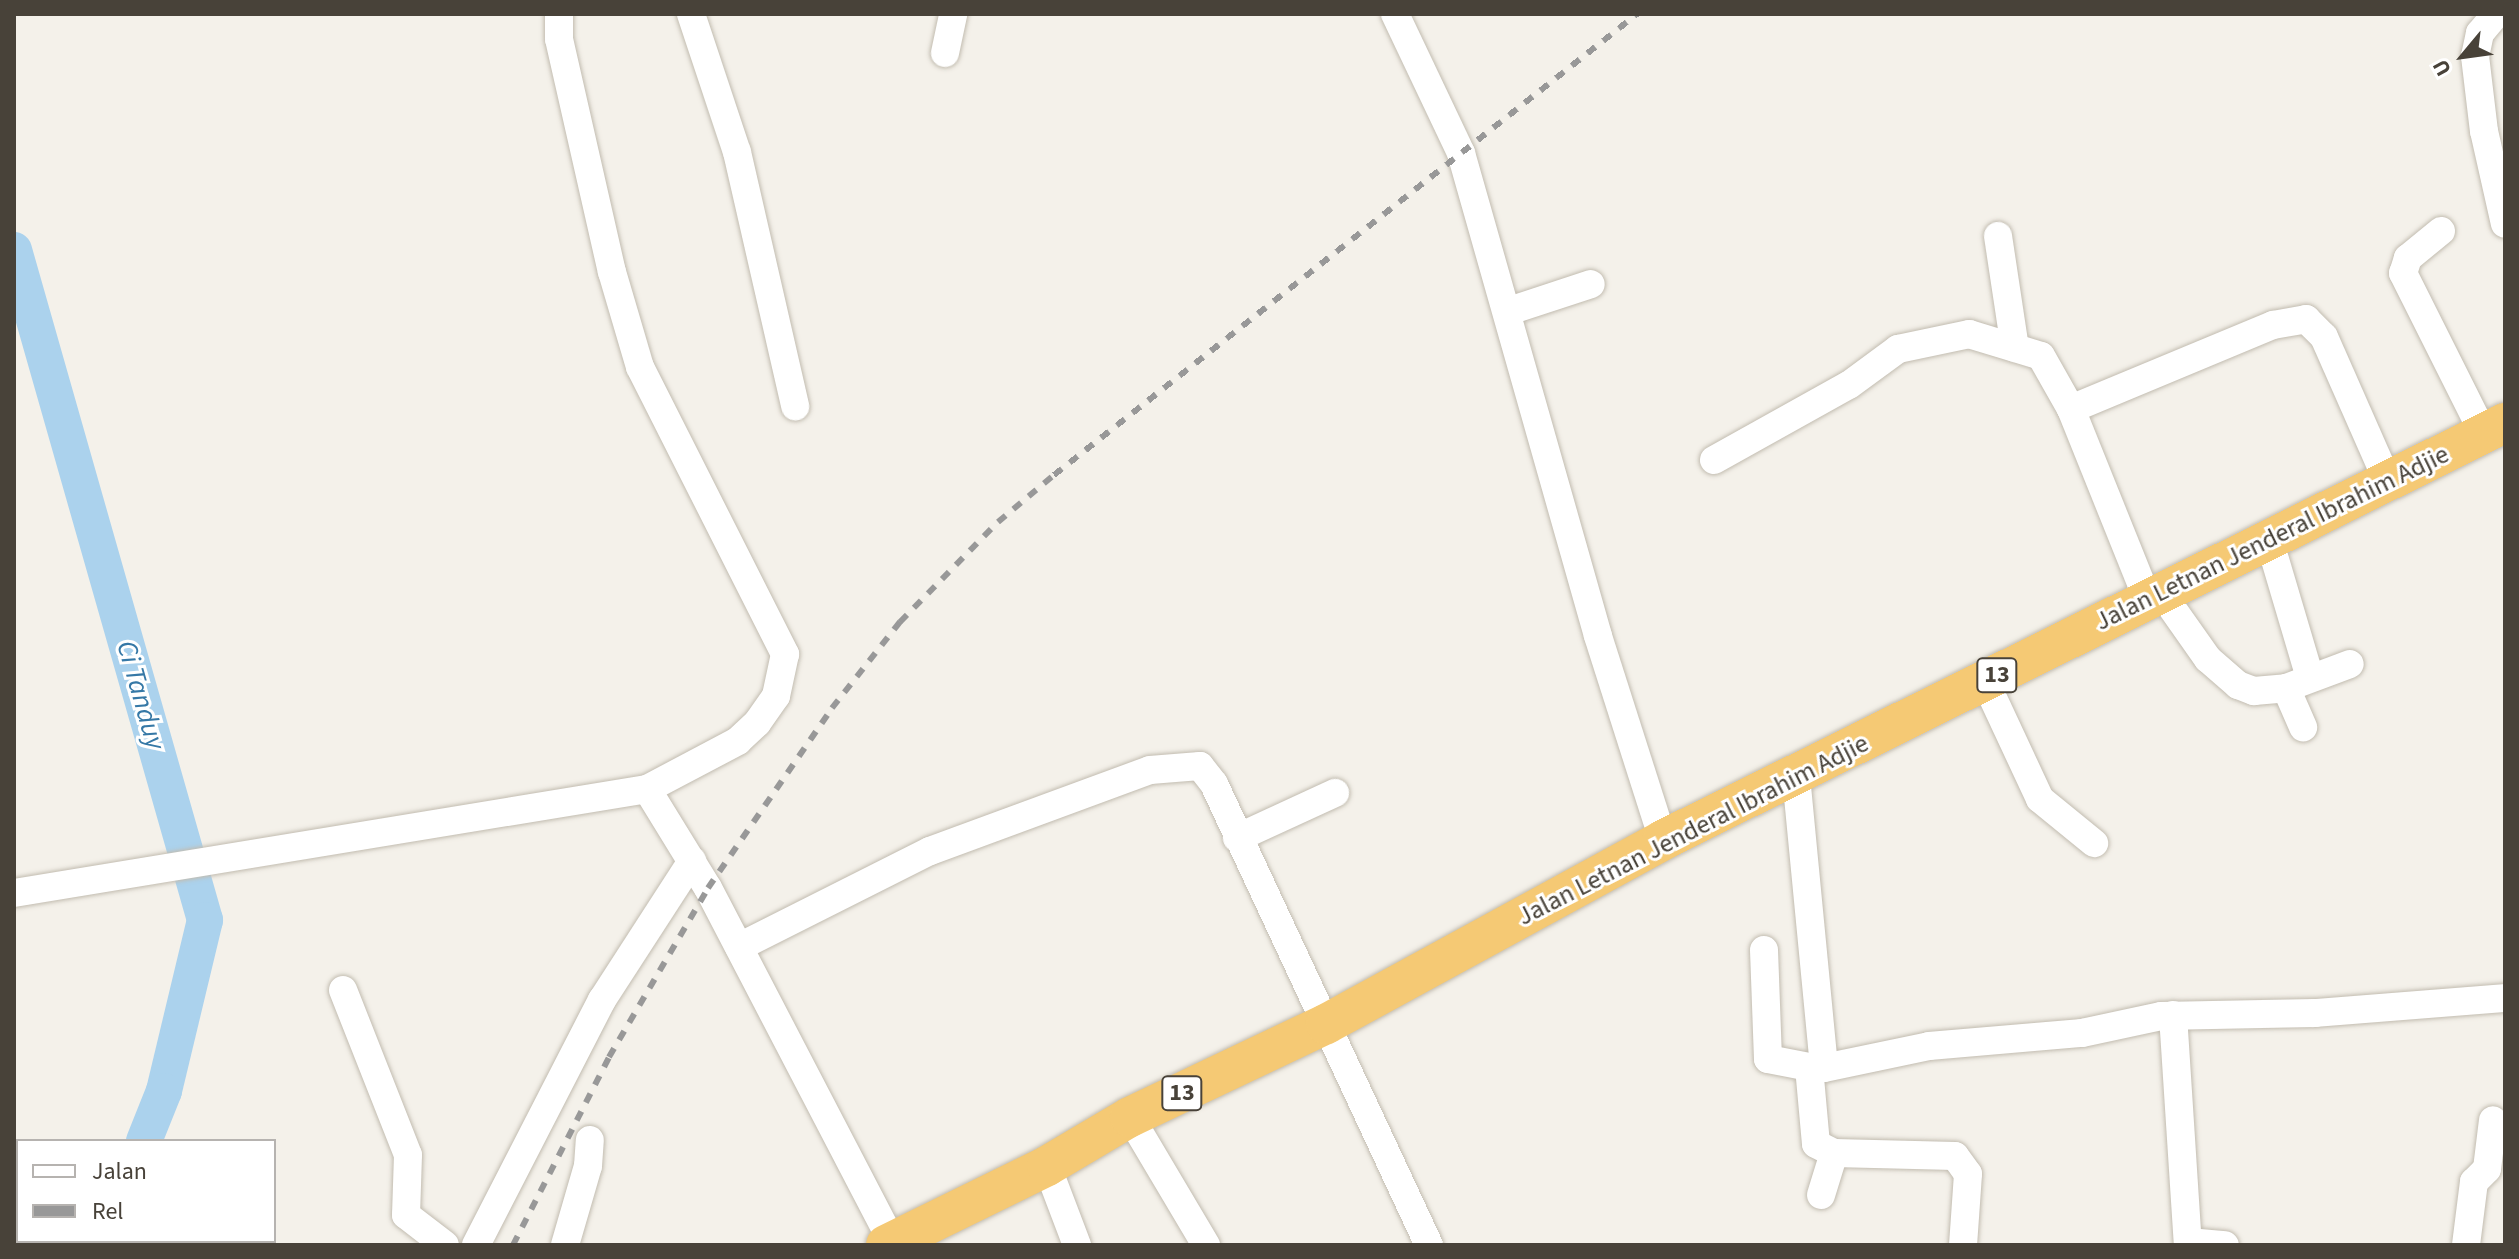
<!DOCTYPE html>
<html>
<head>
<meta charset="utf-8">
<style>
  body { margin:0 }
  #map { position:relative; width:2519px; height:1259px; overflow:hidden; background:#f4f1ea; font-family:"Source Sans 3",sans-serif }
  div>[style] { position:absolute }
  .stream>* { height:6px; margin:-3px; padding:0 3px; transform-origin:3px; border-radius:3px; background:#abd2ed }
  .river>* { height:36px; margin:-18px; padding:0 18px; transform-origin:18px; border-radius:18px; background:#abd2ed }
  .roads { filter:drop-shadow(0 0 2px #c2bcb0) drop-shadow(0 0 2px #c2bcb0) }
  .minor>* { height:28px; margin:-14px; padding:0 14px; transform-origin:14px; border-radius:14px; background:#fff }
  .highway>* { height:40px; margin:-20px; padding:0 20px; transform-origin:20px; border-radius:20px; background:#f5c974 }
  .rail>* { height:6px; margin-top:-3px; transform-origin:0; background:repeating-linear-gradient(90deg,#989898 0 10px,transparent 0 20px) }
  span { translate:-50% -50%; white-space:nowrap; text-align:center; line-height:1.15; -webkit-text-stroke:6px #fff; paint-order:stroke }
  .shield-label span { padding:2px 6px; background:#fff; border:2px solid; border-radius:6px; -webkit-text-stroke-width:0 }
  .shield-label { font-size:24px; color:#484239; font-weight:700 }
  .street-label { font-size:26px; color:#484239 }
  .water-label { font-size:28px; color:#3578a6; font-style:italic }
  .frame { position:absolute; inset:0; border:16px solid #484239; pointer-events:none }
  .legend { position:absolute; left:16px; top:1139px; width:260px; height:104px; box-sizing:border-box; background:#fff; border:2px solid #b6b3b0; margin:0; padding:10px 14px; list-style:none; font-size:24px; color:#484239 }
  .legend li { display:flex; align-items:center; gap:16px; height:40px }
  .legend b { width:40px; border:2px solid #b6b3b0 }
  .north { position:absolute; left:2423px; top:16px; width:80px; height:80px; -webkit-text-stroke:6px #fff; paint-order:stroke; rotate:241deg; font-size:22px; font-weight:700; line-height:32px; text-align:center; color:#484239 }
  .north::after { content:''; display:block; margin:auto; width:28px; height:36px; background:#484239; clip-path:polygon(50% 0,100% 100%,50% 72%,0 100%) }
</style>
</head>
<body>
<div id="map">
  <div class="stream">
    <i style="left:160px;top:1141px;width:50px;rotate:-85.4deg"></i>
    <i style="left:152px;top:1245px;width:4px;rotate:-90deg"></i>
  </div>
  <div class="river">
    <i style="left:14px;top:250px;width:697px;rotate:74.09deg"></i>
    <i style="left:205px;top:920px;width:176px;rotate:103.5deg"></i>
    <i style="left:164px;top:1091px;width:54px;rotate:111.8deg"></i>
    <i style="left:104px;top:1245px;width:4px;rotate:-76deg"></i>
  </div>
  <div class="roads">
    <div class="minor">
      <i style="left:559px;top:14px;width:25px;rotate:90deg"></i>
      <i style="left:559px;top:39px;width:239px;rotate:77.2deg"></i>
      <i style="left:612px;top:272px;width:99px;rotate:73.6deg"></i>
      <i style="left:640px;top:367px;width:322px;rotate:63.2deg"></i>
      <i style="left:785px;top:654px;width:43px;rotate:102.1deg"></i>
      <i style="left:776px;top:696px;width:33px;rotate:125deg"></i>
      <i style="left:757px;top:723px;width:26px;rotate:137deg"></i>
      <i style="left:738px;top:741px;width:103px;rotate:152.2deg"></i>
      <i style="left:691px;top:14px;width:145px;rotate:71.6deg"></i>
      <i style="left:737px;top:152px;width:261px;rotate:77.1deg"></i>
      <i style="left:1395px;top:14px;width:154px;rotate:64.6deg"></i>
      <i style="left:1461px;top:153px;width:502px;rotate:74.16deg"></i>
      <i style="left:1598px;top:636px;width:214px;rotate:72.3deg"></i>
      <i style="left:2496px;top:14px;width:25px;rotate:130deg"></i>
      <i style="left:2480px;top:33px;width:24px;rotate:102deg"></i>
      <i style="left:2475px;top:56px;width:76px;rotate:83.2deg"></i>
      <i style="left:2484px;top:131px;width:95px;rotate:77.3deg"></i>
      <i style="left:945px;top:53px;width:40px;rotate:-78deg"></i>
      <i style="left:2441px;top:231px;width:43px;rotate:140.7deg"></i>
      <i style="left:2408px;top:258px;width:16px;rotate:108deg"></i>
      <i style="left:2403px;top:273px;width:179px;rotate:63.4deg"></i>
      <i style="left:1998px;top:236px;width:113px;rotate:81.4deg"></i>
      <i style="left:1509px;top:311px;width:86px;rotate:-18.2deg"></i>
      <i style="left:1714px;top:460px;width:154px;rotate:-29.1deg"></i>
      <i style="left:1849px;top:385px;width:61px;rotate:-36.3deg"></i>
      <i style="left:1898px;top:349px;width:73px;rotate:-11.9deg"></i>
      <i style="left:1969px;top:334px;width:75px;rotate:17deg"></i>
      <i style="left:2041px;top:356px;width:61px;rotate:60.5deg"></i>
      <i style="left:2268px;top:536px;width:148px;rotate:73.5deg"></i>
      <i style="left:2160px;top:591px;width:83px;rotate:54.8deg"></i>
      <i style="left:2208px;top:659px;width:40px;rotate:41deg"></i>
      <i style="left:2238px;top:685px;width:17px;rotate:21deg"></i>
      <i style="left:2254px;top:691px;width:32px;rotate:-5deg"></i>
      <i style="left:2286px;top:688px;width:68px;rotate:-20.6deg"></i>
      <i style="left:2147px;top:598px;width:204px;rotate:-111.9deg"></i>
      <i style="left:2071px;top:409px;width:219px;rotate:-22.6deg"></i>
      <i style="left:2273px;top:325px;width:34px;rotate:-10deg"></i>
      <i style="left:2306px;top:319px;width:25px;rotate:45deg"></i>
      <i style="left:2324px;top:337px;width:156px;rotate:66.2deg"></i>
      <i style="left:1985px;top:681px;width:130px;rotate:65deg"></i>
      <i style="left:2040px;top:799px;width:70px;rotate:39.2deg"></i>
      <i style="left:2286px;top:688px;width:43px;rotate:66.4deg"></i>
      <i style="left:1796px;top:776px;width:293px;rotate:84.5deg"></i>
      <i style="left:1824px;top:1068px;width:107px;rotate:-11.8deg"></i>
      <i style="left:1929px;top:1046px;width:154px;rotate:-4.9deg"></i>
      <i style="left:2082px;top:1033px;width:81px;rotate:-12.1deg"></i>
      <i style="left:2161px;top:1016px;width:154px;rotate:-1.1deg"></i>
      <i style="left:2315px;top:1013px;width:191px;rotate:-4.5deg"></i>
      <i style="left:1237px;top:838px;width:108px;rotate:-24.7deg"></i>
      <i style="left:14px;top:893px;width:641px;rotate:-9.33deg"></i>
      <i style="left:647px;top:789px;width:116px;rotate:58.4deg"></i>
      <i style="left:708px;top:888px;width:399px;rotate:62.5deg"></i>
      <i style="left:739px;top:947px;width:214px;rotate:-26.7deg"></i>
      <i style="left:930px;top:851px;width:234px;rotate:-20.2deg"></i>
      <i style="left:1150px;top:770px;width:50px;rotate:-4.6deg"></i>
      <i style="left:1200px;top:766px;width:23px;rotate:52deg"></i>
      <i style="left:1214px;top:784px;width:509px;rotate:65deg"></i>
      <i style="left:1764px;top:950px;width:109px;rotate:87.9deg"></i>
      <i style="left:1768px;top:1059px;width:42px;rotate:11deg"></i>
      <i style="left:343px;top:990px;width:177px;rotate:68.5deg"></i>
      <i style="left:408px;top:1155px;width:60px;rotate:91.9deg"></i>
      <i style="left:406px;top:1215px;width:49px;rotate:37.6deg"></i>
      <i style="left:2173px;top:1015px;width:230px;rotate:86.3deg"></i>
      <i style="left:1824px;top:1068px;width:15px;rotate:-176deg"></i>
      <i style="left:1809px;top:1067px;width:77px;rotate:84.8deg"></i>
      <i style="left:1816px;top:1144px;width:20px;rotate:27deg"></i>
      <i style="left:1834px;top:1153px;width:121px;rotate:1.4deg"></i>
      <i style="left:1955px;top:1156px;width:22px;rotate:54deg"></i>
      <i style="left:1968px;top:1174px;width:71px;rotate:94deg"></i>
      <i style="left:1130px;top:1117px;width:149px;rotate:59.3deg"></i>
      <i style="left:1047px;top:1166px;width:85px;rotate:69.2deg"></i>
      <i style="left:1821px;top:1195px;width:44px;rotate:-72.8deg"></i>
      <i style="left:2188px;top:1242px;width:37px;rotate:5deg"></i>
      <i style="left:476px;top:1245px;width:276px;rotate:-62.8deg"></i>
      <i style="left:602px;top:1000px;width:166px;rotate:-57.1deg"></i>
      <i style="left:565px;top:1245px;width:82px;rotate:-73.8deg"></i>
      <i style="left:588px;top:1166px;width:26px;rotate:-86deg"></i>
      <i style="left:2466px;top:1245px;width:64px;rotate:-82.8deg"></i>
      <i style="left:2474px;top:1182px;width:18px;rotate:-45deg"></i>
      <i style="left:2487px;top:1169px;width:49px;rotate:-83deg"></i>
    </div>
    <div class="highway">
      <i style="left:886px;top:1245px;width:179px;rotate:-26.1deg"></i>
      <i style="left:1047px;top:1166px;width:96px;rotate:-30.6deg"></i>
      <i style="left:1130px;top:1117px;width:217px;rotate:-25.4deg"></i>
      <i style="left:1326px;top:1024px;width:384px;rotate:-28.6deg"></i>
      <i style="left:1663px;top:840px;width:940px;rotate:-26.35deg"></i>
    </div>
  </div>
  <div class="rail">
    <i style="left:513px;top:1245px;width:211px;rotate:-62.9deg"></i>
    <i style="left:609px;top:1057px;width:196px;rotate:-59.6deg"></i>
    <i style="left:708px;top:888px;width:219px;rotate:-55.4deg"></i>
    <i style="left:832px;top:708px;width:110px;rotate:-51.7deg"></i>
    <i style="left:900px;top:622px;width:140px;rotate:-45.6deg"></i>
    <i style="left:998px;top:522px;width:73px;rotate:-40deg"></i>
    <i style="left:1054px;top:475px;width:743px;rotate:-38.33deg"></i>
  </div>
  <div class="shield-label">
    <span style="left:1997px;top:675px">13</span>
    <span style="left:1182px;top:1093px">13</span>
  </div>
  <div class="street-label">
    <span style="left:2272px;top:538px;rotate:-26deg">Jalan Letnan Jenderal Ibrahim Adjie</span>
    <span style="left:1693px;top:830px;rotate:-27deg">Jalan Letnan Jenderal Ibrahim Adjie</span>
  </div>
  <div class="water-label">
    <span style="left:141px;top:695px;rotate:74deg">Ci Tanduy</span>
  </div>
  <div class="frame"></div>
  <ul class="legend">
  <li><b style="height:10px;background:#fff"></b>Jalan</li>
  <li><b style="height:10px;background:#989898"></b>Rel</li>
  </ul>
  <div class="north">U</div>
</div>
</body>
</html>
